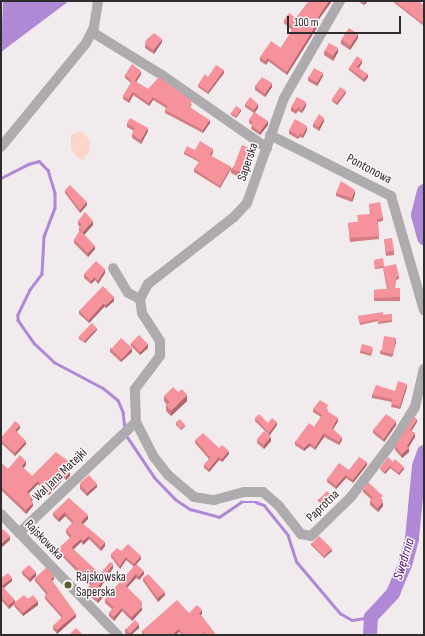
<!DOCTYPE html>
<html>
<head>
<meta charset="utf-8">
<style>
  body { margin:0 }
  #map { position:relative; width:425px; height:636px; overflow:hidden; background:#f1ebed; font-family:"Sofia Sans Condensed",sans-serif }
  div>[style] { position:absolute }
  .green>* { inset:0; background:#fbd5ca }
  .water>* { inset:0; background:#af88d6 }
  .stream>* { height:2.5px; margin:-1.25px; padding:0 1.25px; transform-origin:1.25px; border-radius:1.25px; background:#af88d6 }
  .river>* { height:14px; margin:-7px; padding:0 7px; transform-origin:7px; border-radius:7px; background:#af88d6 }
  .minor>* { height:10px; margin:-5px; padding:0 5px; transform-origin:5px; border-radius:5px; background:#adabad }
  .wall>* { inset:0; background:#d37e85 }
  .shaded-wall>* { inset:0; background:#ac666c }
  .building>* { inset:0; background:#f5929b; transform-origin:0 0 }
  .dots>* { width:11px; height:11px; translate:-50% -50%; box-sizing:border-box; border:2px solid #fff8fb; border-radius:50% }
  span { translate:-50% -50%; white-space:nowrap; text-align:center; line-height:1.15; -webkit-text-stroke:3px #fff8fb; paint-order:stroke }
  .street-label { font-size:13px; color:#2e2c2d }
  .poi-label { font-size:13px; color:#2e2c2d }
  .left { translate:0 -50%; text-align:left }
  .water-label { font-size:14px; color:#480f6e; font-style:italic }
  .frame { position:absolute; inset:0; border:2px solid #2e2c2d; pointer-events:none }
  .scale { position:absolute; left:287px; top:16px; width:114px; height:18px; box-sizing:border-box; border:2px solid #2e2c2d; border-top:0; padding-left:5px; font-size:12px; line-height:14px; white-space:nowrap; color:#2e2c2d; -webkit-text-stroke:3px #fff8fb; paint-order:stroke }
</style>
</head>
<body>
<div id="map">
  <div class="green">
    <i style="clip-path:polygon(77px 132px,83px 132px,90px 141px,89px 152px,83px 160px,77px 157px,71px 148px,71px 135px)"></i>
  </div>
  <div class="water">
    <i style="clip-path:polygon(3px 1px,69px 1px,1px 52px)"></i>
  </div>
  <div class="stream">
    <i style="left:1px;top:178px;width:30px;rotate:-27deg"></i>
    <i style="left:28px;top:164px;width:11px;rotate:-15deg"></i>
    <i style="left:39px;top:161px;width:13px;rotate:45deg"></i>
    <i style="left:48px;top:170px;width:24px;rotate:73deg"></i>
    <i style="left:55px;top:193px;width:15px;rotate:90deg"></i>
    <i style="left:55px;top:208px;width:30px;rotate:111deg"></i>
    <i style="left:44px;top:236px;width:38px;rotate:93deg"></i>
    <i style="left:42px;top:274px;width:20px;rotate:127deg"></i>
    <i style="left:30px;top:290px;width:28px;rotate:116deg"></i>
    <i style="left:18px;top:315px;width:5px;rotate:90deg"></i>
    <i style="left:18px;top:320px;width:29px;rotate:55deg"></i>
    <i style="left:35px;top:344px;width:26px;rotate:43deg"></i>
    <i style="left:54px;top:362px;width:55px;rotate:28deg"></i>
    <i style="left:103px;top:388px;width:19px;rotate:39deg"></i>
    <i style="left:118px;top:400px;width:13px;rotate:67deg"></i>
    <i style="left:123px;top:412px;width:17px;rotate:83deg"></i>
    <i style="left:126px;top:435px;width:52px;rotate:56deg"></i>
    <i style="left:155px;top:478px;width:29px;rotate:46deg"></i>
    <i style="left:175px;top:499px;width:18px;rotate:34deg"></i>
    <i style="left:190px;top:509px;width:30px;rotate:15deg"></i>
    <i style="left:219px;top:517px;width:27px;rotate:-34deg"></i>
    <i style="left:241px;top:502px;width:15px"></i>
    <i style="left:256px;top:502px;width:9px;rotate:21deg"></i>
    <i style="left:264px;top:505px;width:38px;rotate:51deg"></i>
    <i style="left:288px;top:535px;width:28px;rotate:72deg"></i>
    <i style="left:297px;top:562px;width:67px;rotate:49.9deg"></i>
    <i style="left:340px;top:613px;width:14px;rotate:30deg"></i>
    <i style="left:352px;top:620px;width:19px;rotate:-9deg"></i>
  </div>
  <div class="river">
    <i style="left:424px;top:191px;width:25px;rotate:104deg"></i>
    <i style="left:418px;top:215px;width:24px;rotate:75deg"></i>
    <i style="left:370px;top:635px;width:18px;rotate:-87deg"></i>
    <i style="left:371px;top:617px;width:33px;rotate:-47deg"></i>
    <i style="left:393px;top:593px;width:30px;rotate:-67deg"></i>
    <i style="left:405px;top:565px;width:28px;rotate:-75deg"></i>
    <i style="left:412px;top:538px;width:72px;rotate:-84.4deg"></i>
    <i style="left:419px;top:466px;width:15px;rotate:-70deg"></i>
  </div>
  <div class="minor">
    <i style="left:92px;top:32px;width:82px;rotate:31.6deg"></i>
    <i style="left:162px;top:75px;width:128px;rotate:34.8deg"></i>
    <i style="left:270px;top:135px;width:136px;rotate:26.8deg"></i>
    <i style="left:391px;top:196px;width:119px;rotate:73.9deg"></i>
    <i style="left:1px;top:147px;width:134px;rotate:-50.7deg"></i>
    <i style="left:86px;top:43px;width:18px;rotate:-63deg"></i>
    <i style="left:94px;top:27px;width:26px;rotate:-81deg"></i>
    <i style="left:140px;top:299px;width:17px;rotate:-62deg"></i>
    <i style="left:148px;top:284px;width:109px;rotate:-37.9deg"></i>
    <i style="left:234px;top:217px;width:19px;rotate:-47deg"></i>
    <i style="left:247px;top:203px;width:111px;rotate:-70.6deg"></i>
    <i style="left:284px;top:98px;width:112px;rotate:-60deg"></i>
    <i style="left:136px;top:422px;width:39px;rotate:63deg"></i>
    <i style="left:154px;top:457px;width:23px;rotate:52deg"></i>
    <i style="left:168px;top:475px;width:34px;rotate:40deg"></i>
    <i style="left:194px;top:497px;width:20px;rotate:9deg"></i>
    <i style="left:214px;top:500px;width:31px;rotate:-15deg"></i>
    <i style="left:244px;top:492px;width:19px"></i>
    <i style="left:263px;top:492px;width:21px;rotate:41deg"></i>
    <i style="left:279px;top:506px;width:36px;rotate:52deg"></i>
    <i style="left:301px;top:534px;width:10px;rotate:11deg"></i>
    <i style="left:311px;top:536px;width:56px;rotate:-44.3deg"></i>
    <i style="left:351px;top:497px;width:73px;rotate:-52.8deg"></i>
    <i style="left:395px;top:439px;width:38px;rotate:-58deg"></i>
    <i style="left:415px;top:407px;width:39px;rotate:-77deg"></i>
    <i style="left:1px;top:514px;width:168px;rotate:46deg"></i>
    <i style="left:19px;top:533px;width:161px;rotate:-43.5deg"></i>
    <i style="left:136px;top:422px;width:33px;rotate:-92deg"></i>
    <i style="left:135px;top:389px;width:41px;rotate:-52.9deg"></i>
    <i style="left:160px;top:356px;width:15px;rotate:-90deg"></i>
    <i style="left:160px;top:341px;width:33px;rotate:-123deg"></i>
    <i style="left:142px;top:313px;width:14px;rotate:-98deg"></i>
    <i style="left:140px;top:299px;width:13px;rotate:-153deg"></i>
    <i style="left:128px;top:293px;width:29px;rotate:-121deg"></i>
  </div>
  <div class="wall">
    <i style="clip-path:polygon(309px 1px,332px 1px,319px 19px,318px 26px,287px 75px,268px 61px,266px 65px,260px 61px,260px 57px,281px 48px,292px 30px,284px 23px,284px 20px,296px 18px)"></i>
    <i style="clip-path:polygon(358px 1px,368px 1px,364px 5px)"></i>
    <i style="clip-path:polygon(392px 1px,418px 1px,424px 6px,424px 26px)"></i>
    <i style="clip-path:polygon(358px 38px,350px 50px,341px 44px,341px 40px)"></i>
    <i style="clip-path:polygon(146px 40px,162px 42px,154px 54px,145px 48px)"></i>
    <i style="clip-path:polygon(324px 51px,338px 52px,333px 61px,324px 55px)"></i>
    <i style="clip-path:polygon(362px 63px,359px 68px,368px 77px,364px 82px,349px 70px,349px 68px)"></i>
    <i style="clip-path:polygon(224px 73px,208px 94px,198px 87px,198px 85px,208px 77px)"></i>
    <i style="clip-path:polygon(141px 74px,136px 82px,148px 89px,192px 104px,190px 107px,210px 123px,203px 133px,165px 113px,165px 110px,166px 108px,153px 100px,149px 106px,133px 95px,129px 103px,123px 99px,123px 96px,131px 83px,125px 78px,125px 75px)"></i>
    <i style="clip-path:polygon(323px 76px,317px 86px,308px 81px,308px 77px)"></i>
    <i style="clip-path:polygon(255px 86px,272px 87px,265px 97px,255px 90px)"></i>
    <i style="clip-path:polygon(346px 93px,337px 105px,332px 101px,332px 99px)"></i>
    <i style="clip-path:polygon(245px 104px,258px 108px,255px 112px,268px 125px,260px 135px,251px 129px,252px 125px,249px 123px,249px 120px,254px 113px,245px 107px)"></i>
    <i style="clip-path:polygon(306px 106px,302px 113px,298px 111px,296px 114px,291px 111px,291px 107px)"></i>
    <i style="clip-path:polygon(241px 111px,236px 118px,231px 115px,231px 113px)"></i>
    <i style="clip-path:polygon(324px 121px,319px 131px,313px 127px,313px 124px)"></i>
    <i style="clip-path:polygon(127px 123px,148px 131px,141px 144px,132px 138px,132px 134px,134px 131px,127px 127px)"></i>
    <i style="clip-path:polygon(289px 130px,307px 130px,303px 138px,300px 137px,298px 139px,289px 134px)"></i>
    <i style="clip-path:polygon(195px 150px,213px 152px,211px 156px,231px 167px,220px 188px,194px 172px,194px 169px,199px 162px,184px 154px,184px 152px)"></i>
    <i style="clip-path:polygon(250px 152px,239px 177px,231px 173px,231px 169px)"></i>
    <i style="clip-path:polygon(65px 190px,87px 205px,80px 213px,65px 193px)"></i>
    <i style="clip-path:polygon(336px 193px,355px 194px,352px 202px,336px 196px)"></i>
    <i style="clip-path:polygon(369px 204px,383px 218px,383px 221px,378px 222px,379px 239px,350px 242px,348px 223px,357px 222px,370px 214px)"></i>
    <i style="clip-path:polygon(78px 221px,93px 225px,84px 235px,95px 249px,88px 257px,74px 243px,74px 240px,79px 232px,79px 228px,80px 227px,78px 225px)"></i>
    <i style="clip-path:polygon(384px 239px,394px 251px,394px 255px,386px 256px)"></i>
    <i style="clip-path:polygon(374px 260px,399px 276px,399px 279px,396px 280px,395px 288px,400px 297px,400px 301px,374px 301px,374px 290px,387px 289px,383px 268px,375px 269px)"></i>
    <i style="clip-path:polygon(105px 273px,98px 284px,95px 280px,91px 284px,84px 278px,84px 274px)"></i>
    <i style="clip-path:polygon(114px 301px,106px 308px,104px 307px,89px 323px,79px 314px,79px 311px)"></i>
    <i style="clip-path:polygon(392px 314px,392px 322px,378px 324px,378px 321px,360px 325px,358px 316px,383px 315px)"></i>
    <i style="clip-path:polygon(97px 330px,85px 343px,79px 339px,79px 337px)"></i>
    <i style="clip-path:polygon(396px 342px,392px 357px,380px 354px,380px 351px)"></i>
    <i style="clip-path:polygon(131px 343px,148px 348px,140px 355px,131px 346px)"></i>
    <i style="clip-path:polygon(110px 348px,132px 352px,121px 362px,110px 352px)"></i>
    <i style="clip-path:polygon(373px 349px,371px 356px,360px 353px,360px 351px)"></i>
    <i style="clip-path:polygon(407px 387px,400px 409px,391px 407px,392px 402px,372px 398px,372px 395px,395px 391px)"></i>
    <i style="clip-path:polygon(178px 392px,187px 401px,171px 416px,166px 411px,166px 405px,167px 405px,164px 401px,164px 396px)"></i>
    <i style="clip-path:polygon(313px 409px,328px 409px,327px 411px,338px 421px,333px 429px,342px 440px,339px 445px,324px 437px,315px 450px,310px 446px,304px 451px,295px 445px,295px 442px,314px 427px,321px 417px,313px 412px)"></i>
    <i style="clip-path:polygon(255px 418px,268px 423px,277px 425px,269px 436px,271px 441px,264px 449px,257px 443px,257px 440px,269px 435px,255px 421px)"></i>
    <i style="clip-path:polygon(417px 422px,411px 431px,415px 437px,408px 447px,409px 452px,402px 458px,395px 450px,395px 446px)"></i>
    <i style="clip-path:polygon(176px 423px,185px 426px,181px 430px,176px 425px)"></i>
    <i style="clip-path:polygon(396px 425px,384px 442px,373px 433px,373px 430px)"></i>
    <i style="clip-path:polygon(20px 428px,17px 432px,26px 444px,15px 456px,1px 443px,1px 438px)"></i>
    <i style="clip-path:polygon(195px 440px,219px 448px,229px 454px,222px 462px,219px 460px,209px 472px,204px 468px,204px 465px,209px 459px,195px 443px)"></i>
    <i style="clip-path:polygon(393px 462px,404px 469px,399px 475px,390px 468px,385px 474px,380px 469px,380px 468px)"></i>
    <i style="clip-path:polygon(1px 463px,8px 469px,26px 465px,23px 468px,32px 476px,72px 468px,69px 471px,70px 476px,66px 480px,64px 478px,49px 495px,38px 484px,29px 493px,33px 500px,32px 501px,33px 506px,26px 514px,1px 490px)"></i>
    <i style="clip-path:polygon(367px 465px,353px 483px,346px 478px,336px 489px,327px 482px,327px 479px,349px 470px)"></i>
    <i style="clip-path:polygon(80px 485px,97px 487px,87px 496px,80px 489px)"></i>
    <i style="clip-path:polygon(363px 489px,383px 500px,382px 501px,383px 506px,378px 512px,370px 505px,370px 501px,371px 499px,363px 492px)"></i>
    <i style="clip-path:polygon(69px 498px,88px 519px,83px 524px,105px 546px,101px 551px,89px 539px,83px 545px,81px 542px,73px 549px,74px 550px,100px 574px,113px 568px,100px 588px,104px 596px,98px 603px,86px 593px,86px 590px,90px 585px,58px 552px,58px 549px,70px 538px,66px 533px,66px 530px,72px 523px,65px 516px,59px 522px,53px 516px,53px 513px)"></i>
    <i style="clip-path:polygon(318px 499px,334px 500px,326px 508px,318px 501px)"></i>
    <i style="clip-path:polygon(311px 543px,332px 551px,324px 558px,311px 545px)"></i>
    <i style="clip-path:polygon(121px 551px,141px 559px,136px 564px,144px 574px,139px 580px,136px 578px,127px 587px,142px 610px,132px 621px,122px 611px,114px 621px,109px 616px,109px 613px,112px 609px,105px 603px,105px 599px,134px 567px,126px 560px,120px 569px,111px 557px,111px 554px)"></i>
    <i style="clip-path:polygon(22px 571px,36px 576px,30px 582px,22px 574px)"></i>
    <i style="clip-path:polygon(1px 578px,12px 581px,4px 588px,15px 603px,28px 599px,38px 605px,23px 616px,14px 606px,14px 604px,9px 609px,1px 600px)"></i>
    <i style="clip-path:polygon(35px 578px,54px 579px,52px 581px,76px 617px,57px 634px,53px 629px,53px 626px,62px 618px,45px 599px,45px 596px,46px 594px,35px 581px)"></i>
    <i style="clip-path:polygon(143px 578px,165px 595px,158px 602px,143px 581px)"></i>
    <i style="clip-path:polygon(189px 613px,202px 614px,201px 615px,216px 635px,182px 635px,179px 632px,176px 635px,142px 635px,142px 631px)"></i>
    <i style="clip-path:polygon(139px 628px,131px 635px,128px 635px,125px 633px,125px 629px)"></i>
  </div>
  <div class="shaded-wall">
    <i style="clip-path:polygon(329px 1px,332px 1px,319px 19px,318px 26px,287px 75px,287px 72px,319px 16px)"></i>
    <i style="clip-path:polygon(366px 1px,368px 1px,364px 5px,364px 3px)"></i>
    <i style="clip-path:polygon(358px 34px,358px 38px,350px 50px,350px 46px)"></i>
    <i style="clip-path:polygon(162px 39px,162px 42px,154px 54px,154px 50px)"></i>
    <i style="clip-path:polygon(338px 48px,338px 52px,333px 61px,333px 57px)"></i>
    <i style="clip-path:polygon(268px 58px,268px 61px,266px 65px,266px 61px)"></i>
    <i style="clip-path:polygon(362px 60px,362px 63px,357px 70px,357px 67px)"></i>
    <i style="clip-path:polygon(224px 70px,224px 73px,208px 94px,208px 92px)"></i>
    <i style="clip-path:polygon(141px 71px,141px 74px,135px 84px,135px 81px)"></i>
    <i style="clip-path:polygon(323px 73px,323px 76px,317px 86px,317px 83px)"></i>
    <i style="clip-path:polygon(368px 74px,368px 77px,364px 82px,364px 79px)"></i>
    <i style="clip-path:polygon(272px 83px,272px 87px,265px 97px,265px 94px)"></i>
    <i style="clip-path:polygon(346px 91px,346px 93px,337px 105px,337px 103px)"></i>
    <i style="clip-path:polygon(133px 92px,133px 95px,129px 103px,129px 99px)"></i>
    <i style="clip-path:polygon(153px 97px,153px 100px,149px 106px,149px 103px)"></i>
    <i style="clip-path:polygon(306px 102px,306px 106px,302px 113px,302px 110px)"></i>
    <i style="clip-path:polygon(258px 104px,258px 108px,254px 113px,254px 110px)"></i>
    <i style="clip-path:polygon(241px 109px,241px 111px,236px 118px,236px 117px)"></i>
    <i style="clip-path:polygon(324px 118px,324px 121px,319px 131px,319px 127px)"></i>
    <i style="clip-path:polygon(210px 120px,210px 123px,203px 133px,203px 130px)"></i>
    <i style="clip-path:polygon(268px 121px,268px 125px,260px 135px,260px 132px)"></i>
    <i style="clip-path:polygon(307px 126px,307px 130px,303px 138px,303px 135px)"></i>
    <i style="clip-path:polygon(148px 128px,148px 131px,141px 144px,141px 140px)"></i>
    <i style="clip-path:polygon(250px 148px,250px 152px,239px 177px,239px 173px)"></i>
    <i style="clip-path:polygon(213px 149px,213px 152px,210px 158px,210px 155px)"></i>
    <i style="clip-path:polygon(231px 167px,231px 169px,220px 188px,220px 186px)"></i>
    <i style="clip-path:polygon(355px 190px,355px 194px,352px 202px,352px 198px)"></i>
    <i style="clip-path:polygon(87px 202px,87px 205px,80px 213px,80px 210px)"></i>
    <i style="clip-path:polygon(93px 221px,93px 225px,83px 236px,83px 232px)"></i>
    <i style="clip-path:polygon(95px 246px,95px 249px,88px 257px,88px 253px)"></i>
    <i style="clip-path:polygon(105px 269px,105px 273px,98px 284px,98px 281px)"></i>
    <i style="clip-path:polygon(95px 277px,95px 280px,91px 284px,91px 281px)"></i>
    <i style="clip-path:polygon(114px 297px,114px 301px,106px 308px,106px 305px)"></i>
    <i style="clip-path:polygon(104px 303px,104px 307px,89px 323px,89px 320px)"></i>
    <i style="clip-path:polygon(97px 328px,97px 330px,85px 343px,85px 342px)"></i>
    <i style="clip-path:polygon(396px 338px,396px 342px,392px 357px,392px 353px)"></i>
    <i style="clip-path:polygon(148px 344px,148px 348px,140px 355px,140px 352px)"></i>
    <i style="clip-path:polygon(132px 348px,132px 352px,121px 362px,121px 359px)"></i>
    <i style="clip-path:polygon(407px 384px,407px 387px,400px 409px,400px 406px)"></i>
    <i style="clip-path:polygon(187px 395px,187px 401px,171px 416px,171px 411px)"></i>
    <i style="clip-path:polygon(338px 418px,338px 421px,332px 431px,332px 428px)"></i>
    <i style="clip-path:polygon(417px 419px,417px 422px,410px 433px,410px 430px)"></i>
    <i style="clip-path:polygon(396px 421px,396px 425px,384px 442px,384px 439px)"></i>
    <i style="clip-path:polygon(277px 422px,277px 425px,269px 436px,269px 433px)"></i>
    <i style="clip-path:polygon(20px 425px,20px 428px,15px 433px,15px 430px)"></i>
    <i style="clip-path:polygon(185px 425px,185px 426px,181px 430px,181px 429px)"></i>
    <i style="clip-path:polygon(324px 433px,324px 437px,315px 450px,315px 447px)"></i>
    <i style="clip-path:polygon(415px 433px,415px 437px,407px 450px,407px 446px)"></i>
    <i style="clip-path:polygon(271px 437px,271px 441px,264px 449px,264px 445px)"></i>
    <i style="clip-path:polygon(342px 437px,342px 440px,339px 445px,339px 442px)"></i>
    <i style="clip-path:polygon(26px 441px,26px 444px,15px 456px,15px 453px)"></i>
    <i style="clip-path:polygon(310px 443px,310px 446px,304px 451px,304px 448px)"></i>
    <i style="clip-path:polygon(409px 448px,409px 452px,402px 458px,402px 454px)"></i>
    <i style="clip-path:polygon(229px 451px,229px 454px,222px 462px,222px 459px)"></i>
    <i style="clip-path:polygon(219px 457px,219px 460px,209px 472px,209px 469px)"></i>
    <i style="clip-path:polygon(26px 461px,26px 465px,22px 470px,22px 466px)"></i>
    <i style="clip-path:polygon(367px 462px,367px 465px,353px 483px,353px 480px)"></i>
    <i style="clip-path:polygon(72px 464px,72px 468px,67px 473px,67px 469px)"></i>
    <i style="clip-path:polygon(390px 466px,390px 468px,385px 474px,385px 472px)"></i>
    <i style="clip-path:polygon(404px 467px,404px 469px,399px 475px,399px 473px)"></i>
    <i style="clip-path:polygon(70px 472px,70px 476px,66px 480px,66px 476px)"></i>
    <i style="clip-path:polygon(64px 475px,64px 478px,49px 495px,49px 492px)"></i>
    <i style="clip-path:polygon(346px 475px,346px 478px,336px 489px,336px 486px)"></i>
    <i style="clip-path:polygon(38px 481px,38px 484px,27px 495px,27px 492px)"></i>
    <i style="clip-path:polygon(97px 484px,97px 487px,87px 496px,87px 493px)"></i>
    <i style="clip-path:polygon(334px 498px,334px 500px,326px 508px,326px 506px)"></i>
    <i style="clip-path:polygon(383px 502px,383px 506px,378px 512px,378px 508px)"></i>
    <i style="clip-path:polygon(33px 503px,33px 506px,26px 514px,26px 510px)"></i>
    <i style="clip-path:polygon(65px 512px,65px 516px,59px 522px,59px 518px)"></i>
    <i style="clip-path:polygon(88px 515px,88px 519px,81px 526px,81px 522px)"></i>
    <i style="clip-path:polygon(10px 536px,10px 540px,1px 548px,1px 544px)"></i>
    <i style="clip-path:polygon(89px 536px,89px 539px,83px 545px,83px 541px)"></i>
    <i style="clip-path:polygon(81px 539px,81px 542px,72px 551px,72px 547px)"></i>
    <i style="clip-path:polygon(105px 542px,105px 546px,101px 551px,101px 547px)"></i>
    <i style="clip-path:polygon(332px 549px,332px 551px,324px 558px,324px 557px)"></i>
    <i style="clip-path:polygon(141px 556px,141px 559px,134px 567px,134px 564px)"></i>
    <i style="clip-path:polygon(126px 557px,126px 560px,120px 569px,120px 566px)"></i>
    <i style="clip-path:polygon(113px 564px,113px 568px,98px 591px,98px 587px)"></i>
    <i style="clip-path:polygon(144px 571px,144px 574px,139px 580px,139px 576px)"></i>
    <i style="clip-path:polygon(36px 572px,36px 576px,30px 582px,30px 578px)"></i>
    <i style="clip-path:polygon(136px 574px,136px 578px,126px 589px,126px 586px)"></i>
    <i style="clip-path:polygon(54px 576px,54px 579px,51px 582px,51px 579px)"></i>
    <i style="clip-path:polygon(12px 578px,12px 581px,2px 589px,2px 586px)"></i>
    <i style="clip-path:polygon(104px 592px,104px 596px,98px 603px,98px 599px)"></i>
    <i style="clip-path:polygon(165px 592px,165px 595px,158px 602px,158px 598px)"></i>
    <i style="clip-path:polygon(15px 600px,15px 603px,9px 609px,9px 605px)"></i>
    <i style="clip-path:polygon(38px 601px,38px 605px,23px 616px,23px 613px)"></i>
    <i style="clip-path:polygon(142px 607px,142px 610px,132px 621px,132px 617px)"></i>
    <i style="clip-path:polygon(122px 608px,122px 611px,114px 621px,114px 617px)"></i>
    <i style="clip-path:polygon(202px 610px,202px 614px,199px 616px,199px 613px)"></i>
    <i style="clip-path:polygon(76px 614px,76px 617px,57px 634px,57px 630px)"></i>
    <i style="clip-path:polygon(139px 624px,139px 628px,131px 635px,129px 635px,129px 633px)"></i>
    <i style="clip-path:polygon(179px 629px,179px 632px,176px 635px,172px 635px)"></i>
  </div>
  <div class="building">
    <i style="clip-path:polygon(309px 1px,329px 1px,319px 16px,318px 22px,287px 72px,268px 58px,266px 61px,260px 57px,271px 41px,281px 48px,293px 28px,284px 20px,289px 13px,296px 18px)"></i>
    <i style="clip-path:polygon(394px 1px,418px 1px,424px 6px,424px 24px)"></i>
    <i style="left:349px;top:28px;width:11px;height:14px;rotate:34deg"></i>
    <i style="clip-path:polygon(154px 33px,162px 39px,154px 50px,145px 44px,146px 40px)"></i>
    <i style="left:329px;top:43px;width:10px;height:9px;rotate:29deg"></i>
    <i style="clip-path:polygon(357px 56px,362px 60px,357px 67px,368px 74px,364px 79px,349px 68px)"></i>
    <i style="clip-path:polygon(132px 64px,141px 71px,135px 81px,148px 89px,159px 77px,192px 101px,189px 107px,210px 120px,203px 130px,165px 110px,168px 106px,153px 97px,149px 103px,133px 92px,129px 99px,123px 96px,132px 81px,125px 75px)"></i>
    <i style="clip-path:polygon(216px 65px,224px 70px,208px 92px,198px 85px,205px 74px,208px 77px)"></i>
    <i style="left:314px;top:68px;width:10px;height:11px;rotate:29deg"></i>
    <i style="clip-path:polygon(262px 77px,272px 83px,265px 94px,255px 86px)"></i>
    <i style="clip-path:polygon(340px 87px,346px 91px,337px 103px,332px 99px)"></i>
    <i style="clip-path:polygon(250px 97px,258px 104px,254px 110px,245px 104px)"></i>
    <i style="clip-path:polygon(297px 97px,306px 102px,302px 110px,298px 107px,296px 110px,291px 107px)"></i>
    <i style="clip-path:polygon(236px 106px,241px 109px,236px 117px,231px 113px)"></i>
    <i style="clip-path:polygon(254px 112px,268px 121px,260px 132px,251px 125px,253px 122px,249px 120px)"></i>
    <i style="clip-path:polygon(319px 114px,324px 118px,319px 127px,313px 124px)"></i>
    <i style="clip-path:polygon(130px 118px,148px 128px,141px 140px,132px 134px,135px 128px,127px 123px)"></i>
    <i style="clip-path:polygon(295px 119px,307px 126px,303px 135px,300px 133px,298px 136px,289px 130px)"></i>
    <i style="clip-path:polygon(200px 141px,213px 149px,210px 155px,231px 167px,220px 186px,194px 169px,200px 161px,184px 152px,187px 146px,195px 150px)"></i>
    <i style="left:242px;top:145px;width:9px;height:26px;rotate:21deg"></i>
    <i style="clip-path:polygon(341px 181px,355px 190px,352px 198px,336px 193px)"></i>
    <i style="clip-path:polygon(70px 185px,87px 202px,80px 210px,65px 190px)"></i>
    <i style="clip-path:polygon(380px 202px,383px 218px,377px 219px,379px 236px,350px 238px,348px 223px,358px 222px,357px 215px,371px 214px,369px 204px)"></i>
    <i style="clip-path:polygon(85px 212px,93px 221px,83px 232px,79px 228px,82px 225px,78px 221px)"></i>
    <i style="clip-path:polygon(80px 230px,95px 246px,88px 253px,74px 240px)"></i>
    <i style="left:392px;top:238px;width:13px;height:8px;rotate:81deg"></i>
    <i style="clip-path:polygon(383px 258px,384px 266px,375px 268px,374px 260px)"></i>
    <i style="clip-path:polygon(96px 261px,105px 269px,98px 281px,95px 277px,91px 281px,84px 274px)"></i>
    <i style="clip-path:polygon(396px 264px,399px 276px,396px 277px,395px 288px,400px 288px,400px 297px,374px 298px,374px 290px,388px 289px,383px 267px)"></i>
    <i style="clip-path:polygon(103px 286px,114px 297px,106px 305px,104px 303px,89px 320px,79px 311px)"></i>
    <i style="clip-path:polygon(383px 312px,383px 315px,392px 314px,392px 320px,378px 322px,378px 319px,360px 323px,358px 316px)"></i>
    <i style="left:92px;top:323px;width:7px;height:19px;rotate:45deg"></i>
    <i style="left:139px;top:335px;width:13px;height:11px;rotate:45deg"></i>
    <i style="left:384px;top:336px;width:12px;height:16px;rotate:9deg"></i>
    <i style="left:121px;top:338px;width:15px;height:15px;rotate:42deg"></i>
    <i style="left:362px;top:344px;width:11px;height:7px;rotate:15deg"></i>
    <i style="clip-path:polygon(398px 381px,407px 384px,400px 406px,391px 404px,393px 399px,372px 395px,376px 385px,395px 391px)"></i>
    <i style="clip-path:polygon(173px 387px,178px 392px,182px 389px,187px 395px,171px 411px,166px 405px,170px 402px,164px 396px)"></i>
    <i style="clip-path:polygon(320px 400px,328px 405px,326px 410px,338px 418px,332px 428px,342px 437px,339px 442px,324px 433px,315px 447px,310px 443px,304px 448px,295px 442px,309px 423px,314px 427px,322px 415px,313px 409px)"></i>
    <i style="clip-path:polygon(259px 414px,268px 423px,272px 418px,277px 422px,269px 433px,255px 418px)"></i>
    <i style="clip-path:polygon(386px 414px,396px 421px,384px 439px,373px 430px)"></i>
    <i style="clip-path:polygon(414px 417px,417px 419px,410px 430px,415px 433px,407px 446px,409px 448px,402px 454px,395px 446px)"></i>
    <i style="left:180px;top:419px;width:8px;height:6px;rotate:50deg"></i>
    <i style="clip-path:polygon(15px 421px,20px 425px,15px 430px,26px 441px,15px 453px,1px 440px,1px 438px)"></i>
    <i style="left:264px;top:431px;width:9px;height:11px;rotate:41deg"></i>
    <i style="clip-path:polygon(203px 433px,219px 448px,222px 445px,229px 451px,222px 459px,219px 457px,209px 469px,204px 465px,211px 458px,195px 440px)"></i>
    <i style="clip-path:polygon(56px 452px,72px 464px,67px 469px,70px 472px,66px 476px,64px 475px,49px 492px,38px 481px,27px 492px,33px 497px,30px 500px,33px 503px,26px 510px,1px 487px,1px 463px,8px 469px,20px 455px,26px 461px,22px 466px,32px 476px)"></i>
    <i style="clip-path:polygon(359px 457px,367px 462px,353px 480px,346px 475px,336px 486px,327px 479px,339px 463px,349px 470px)"></i>
    <i style="clip-path:polygon(388px 457px,393px 462px,395px 459px,404px 467px,399px 473px,390px 466px,385px 472px,380px 468px)"></i>
    <i style="left:89px;top:475px;width:12px;height:13px;rotate:48deg"></i>
    <i style="clip-path:polygon(368px 482px,383px 496px,380px 499px,383px 502px,378px 508px,370px 501px,373px 497px,363px 489px)"></i>
    <i style="left:327px;top:491px;width:10px;height:12px;rotate:45deg"></i>
    <i style="clip-path:polygon(69px 498px,88px 515px,81px 522px,105px 542px,101px 547px,89px 536px,83px 541px,81px 539px,72px 547px,74px 550px,100px 574px,110px 562px,113px 564px,98px 587px,104px 592px,98px 599px,86px 590px,92px 583px,58px 549px,72px 536px,66px 530px,74px 522px,65px 512px,59px 518px,53px 513px)"></i>
    <i style="clip-path:polygon(3px 529px,10px 536px,1px 544px,1px 531px)"></i>
    <i style="left:319px;top:536px;width:18px;height:11px;rotate:45deg"></i>
    <i style="clip-path:polygon(128px 544px,141px 556px,134px 564px,126px 557px,120px 566px,111px 554px,117px 548px,121px 551px)"></i>
    <i style="clip-path:polygon(136px 564px,144px 571px,139px 576px,136px 574px,126px 586px,142px 602px,142px 607px,132px 617px,122px 608px,114px 617px,109px 613px,114px 607px,105px 599px)"></i>
    <i style="clip-path:polygon(29px 565px,36px 572px,30px 578px,22px 571px)"></i>
    <i style="clip-path:polygon(47px 567px,54px 576px,51px 579px,76px 614px,57px 630px,53px 626px,63px 616px,45px 596px,48px 593px,35px 578px)"></i>
    <i style="clip-path:polygon(8px 573px,12px 578px,2px 586px,15px 600px,9px 605px,1px 597px,1px 578px)"></i>
    <i style="clip-path:polygon(148px 574px,165px 592px,158px 598px,143px 578px)"></i>
    <i style="clip-path:polygon(24px 595px,28px 599px,33px 595px,38px 601px,23px 613px,14px 603px)"></i>
    <i style="clip-path:polygon(177px 600px,189px 613px,197px 605px,202px 610px,199px 613px,216px 635px,206px 635px,204px 632px,201px 635px,184px 635px,179px 629px,172px 635px,145px 635px,142px 631px)"></i>
    <i style="left:135px;top:620px;width:6px;height:13px;rotate:45deg"></i>
    <i style="clip-path:polygon(76px 628px,83px 635px,69px 635px)"></i>
  </div>
  <div class="dots">
    <i style="left:68px;top:585px;background:#605d2a"></i>
  </div>
  <div class="street-label">
    <span style="left:248px;top:162px;rotate:-71deg">Saperska</span>
    <span style="left:369px;top:169px;rotate:28deg">Pontonowa</span>
    <span style="left:60px;top:475px;rotate:-44deg">Wał Jana Matejki</span>
    <span style="left:323px;top:506px;rotate:-44deg">Paprotna</span>
    <span style="left:44px;top:540px;rotate:46deg">Rajskowska</span>
  </div>
  <div class="poi-label">
    <span class="left" style="left:76px;top:585px">Rajskowska<br>Saperska</span>
  </div>
  <div class="water-label">
    <span style="left:404px;top:559px;rotate:-73deg">Swędrnia</span>
  </div>
  <div class="frame"></div>
  <div class="scale">100 m</div>
</div>
</body>
</html>
